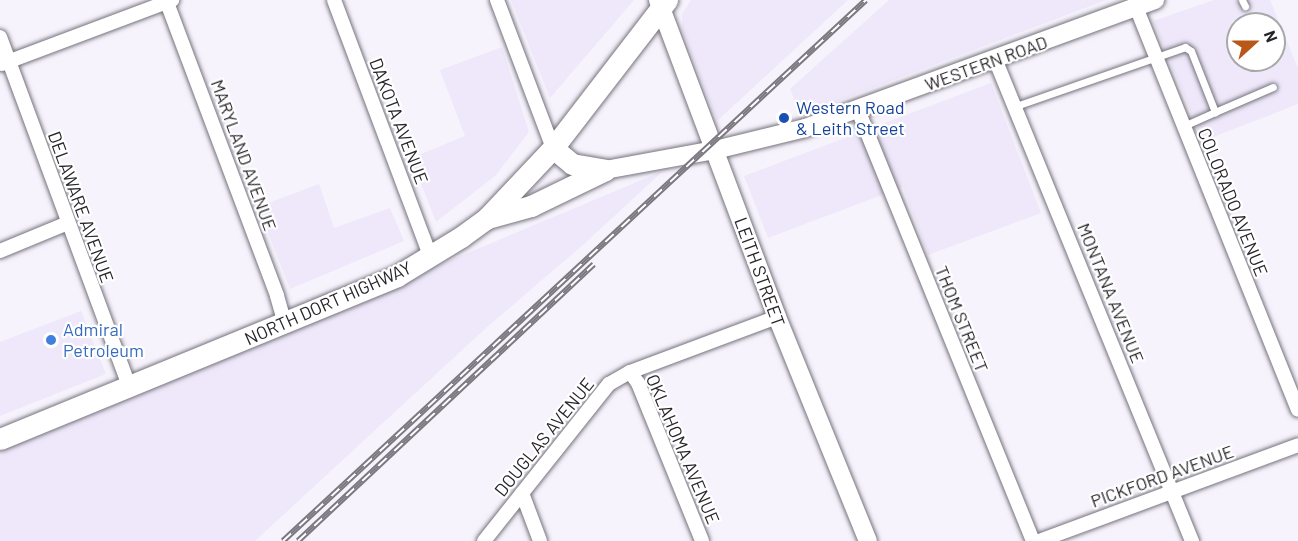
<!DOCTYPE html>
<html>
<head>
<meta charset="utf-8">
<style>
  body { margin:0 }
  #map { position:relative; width:1298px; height:541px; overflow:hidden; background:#f6f3fd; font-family:Barlow,sans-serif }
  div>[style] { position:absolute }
  .built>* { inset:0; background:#eee8fa }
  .roads { filter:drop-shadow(0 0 2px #76737c) drop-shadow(0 0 2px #76737c) }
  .lane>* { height:7px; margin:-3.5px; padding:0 3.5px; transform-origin:3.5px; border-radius:3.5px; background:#fff }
  .street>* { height:14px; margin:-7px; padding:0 7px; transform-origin:7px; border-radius:7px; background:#fff }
  .secondary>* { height:18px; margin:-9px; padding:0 9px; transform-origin:9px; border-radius:9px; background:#fff }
  .primary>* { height:21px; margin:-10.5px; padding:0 10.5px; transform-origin:10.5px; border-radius:10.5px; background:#fff }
  .rail>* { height:6px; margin-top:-3px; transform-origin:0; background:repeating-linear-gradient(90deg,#fff 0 11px,#7b787f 0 22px); box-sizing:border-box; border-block:2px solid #7b787f }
  .dots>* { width:16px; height:16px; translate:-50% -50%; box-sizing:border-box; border:3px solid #fff; border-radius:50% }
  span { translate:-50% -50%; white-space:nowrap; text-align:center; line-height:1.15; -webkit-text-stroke:4.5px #fff; paint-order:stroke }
  .street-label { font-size:18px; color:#272529 }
  .transit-label { font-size:18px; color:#164399 }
  .left { translate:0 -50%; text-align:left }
  .shop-label { font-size:18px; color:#366cbe }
  .north { position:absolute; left:1226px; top:12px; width:60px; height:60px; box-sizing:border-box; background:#fff; border:2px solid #a9a8a9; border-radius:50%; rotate:69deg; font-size:16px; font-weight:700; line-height:24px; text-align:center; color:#272529 }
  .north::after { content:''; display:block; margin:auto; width:21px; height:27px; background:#b85718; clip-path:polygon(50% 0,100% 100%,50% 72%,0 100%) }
</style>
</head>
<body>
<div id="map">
  <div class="built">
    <i style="clip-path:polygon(511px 0,634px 0,550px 98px)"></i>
    <i style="clip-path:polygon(691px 0,848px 0,717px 121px,682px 29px,682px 14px)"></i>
    <i style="clip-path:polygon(889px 0,1106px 0,801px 115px,790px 89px)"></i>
    <i style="clip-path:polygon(evenodd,1214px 0,1270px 0,1298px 68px,1298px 104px,1203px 141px,1153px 21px,1214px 0,1238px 24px,1274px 24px,1274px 60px,1238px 60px,1238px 24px)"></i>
    <i style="clip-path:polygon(502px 47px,529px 132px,496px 175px,436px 222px,411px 158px,465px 136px,440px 70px)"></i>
    <i style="clip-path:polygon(991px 83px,1041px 213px,928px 255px,903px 187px,768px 238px,744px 176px)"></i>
    <i style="clip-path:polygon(663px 171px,584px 244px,486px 328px,255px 541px,0 541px,0 449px)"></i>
    <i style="clip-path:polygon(319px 184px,334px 228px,390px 208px,404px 241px,290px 289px,258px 207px)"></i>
    <i style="clip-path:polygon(81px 311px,106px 374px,0 416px,0 342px)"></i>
  </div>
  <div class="roads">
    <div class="lane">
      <i style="left:1242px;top:0;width:7px;rotate:63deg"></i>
      <i style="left:1016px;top:106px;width:179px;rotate:-19.2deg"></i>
      <i style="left:1185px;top:47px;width:7px;rotate:34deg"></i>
      <i style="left:1191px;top:51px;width:66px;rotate:68.5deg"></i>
      <i style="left:1215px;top:112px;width:35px;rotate:156deg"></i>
      <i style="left:1215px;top:112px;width:63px;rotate:-23.3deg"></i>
    </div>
    <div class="street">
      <i style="left:166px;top:0;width:316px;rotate:69.4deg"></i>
      <i style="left:277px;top:296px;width:29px;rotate:74deg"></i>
      <i style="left:334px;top:0;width:272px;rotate:69.4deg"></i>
      <i style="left:497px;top:0;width:158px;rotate:69.3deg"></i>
      <i style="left:1136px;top:7px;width:434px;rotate:68.1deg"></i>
      <i style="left:0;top:37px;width:374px;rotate:69.7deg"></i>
      <i style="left:995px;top:59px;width:521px;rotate:67.77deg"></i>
      <i style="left:2px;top:64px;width:182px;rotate:-20.6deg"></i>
      <i style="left:858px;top:110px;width:465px;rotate:67.9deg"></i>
      <i style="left:0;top:251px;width:74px;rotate:-22.4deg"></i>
      <i style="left:630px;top:372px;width:14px;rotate:54deg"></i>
      <i style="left:638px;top:383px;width:170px;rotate:67.9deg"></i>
      <i style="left:522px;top:493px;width:51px;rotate:69.4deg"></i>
      <i style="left:484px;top:541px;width:201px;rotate:-51.5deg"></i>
      <i style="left:609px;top:384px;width:24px;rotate:-30deg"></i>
      <i style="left:630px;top:372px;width:157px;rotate:-20.5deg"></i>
      <i style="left:1039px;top:541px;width:276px;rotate:-20.3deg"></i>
    </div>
    <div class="secondary">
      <i style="left:658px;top:0;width:339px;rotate:69.4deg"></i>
      <i style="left:777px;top:317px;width:242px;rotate:67.9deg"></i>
      <i style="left:605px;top:170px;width:112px;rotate:-10.3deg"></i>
      <i style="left:715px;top:150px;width:93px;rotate:-13.7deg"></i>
      <i style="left:805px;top:128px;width:373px;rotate:-20.1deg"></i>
    </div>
    <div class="primary">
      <i style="left:553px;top:148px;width:25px;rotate:40deg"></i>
      <i style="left:572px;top:164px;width:34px;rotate:10deg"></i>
      <i style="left:487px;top:218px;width:46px;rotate:-15.3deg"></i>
      <i style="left:531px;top:206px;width:82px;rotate:-25.9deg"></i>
      <i style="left:0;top:439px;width:429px;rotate:-22.3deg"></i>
      <i style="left:397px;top:276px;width:75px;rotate:-31.4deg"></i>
      <i style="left:461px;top:237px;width:31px;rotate:-36deg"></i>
      <i style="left:486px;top:219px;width:98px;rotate:-46.7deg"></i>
      <i style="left:553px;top:148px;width:187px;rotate:-52.4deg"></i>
    </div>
  </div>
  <div class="rail">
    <i style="left:283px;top:541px;width:795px;rotate:-42.86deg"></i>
    <i style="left:298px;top:541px;width:405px;rotate:-43.1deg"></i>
  </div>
  <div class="dots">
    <i style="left:784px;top:118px;background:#1a4fb4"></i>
    <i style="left:51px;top:340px;background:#3f7fe0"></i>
  </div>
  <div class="street-label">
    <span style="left:986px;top:63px;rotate:-20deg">WESTERN ROAD</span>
    <span style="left:399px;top:121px;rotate:69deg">DAKOTA AVENUE</span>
    <span style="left:244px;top:155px;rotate:70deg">MARYLAND AVENUE</span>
    <span style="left:1233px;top:202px;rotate:68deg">COLORADO AVENUE</span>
    <span style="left:81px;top:207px;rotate:70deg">DELAWARE AVENUE</span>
    <span style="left:760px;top:272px;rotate:70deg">LEITH STREET</span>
    <span style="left:1111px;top:293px;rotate:68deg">MONTANA AVENUE</span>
    <span style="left:328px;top:303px;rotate:-24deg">NORTH DORT HIGHWAY</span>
    <span style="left:962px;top:319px;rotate:68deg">THOM STREET</span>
    <span style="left:544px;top:437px;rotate:-51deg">DOUGLAS AVENUE</span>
    <span style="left:683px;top:449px;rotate:67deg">OKLAHOMA AVENUE</span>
    <span style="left:1162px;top:476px;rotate:-20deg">PICKFORD AVENUE</span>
  </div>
  <div class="transit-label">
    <span class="left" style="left:796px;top:118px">Western Road<br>&amp; Leith Street</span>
  </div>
  <div class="shop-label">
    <span class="left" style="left:63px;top:340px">Admiral<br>Petroleum</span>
  </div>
  <div class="north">N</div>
</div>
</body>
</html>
